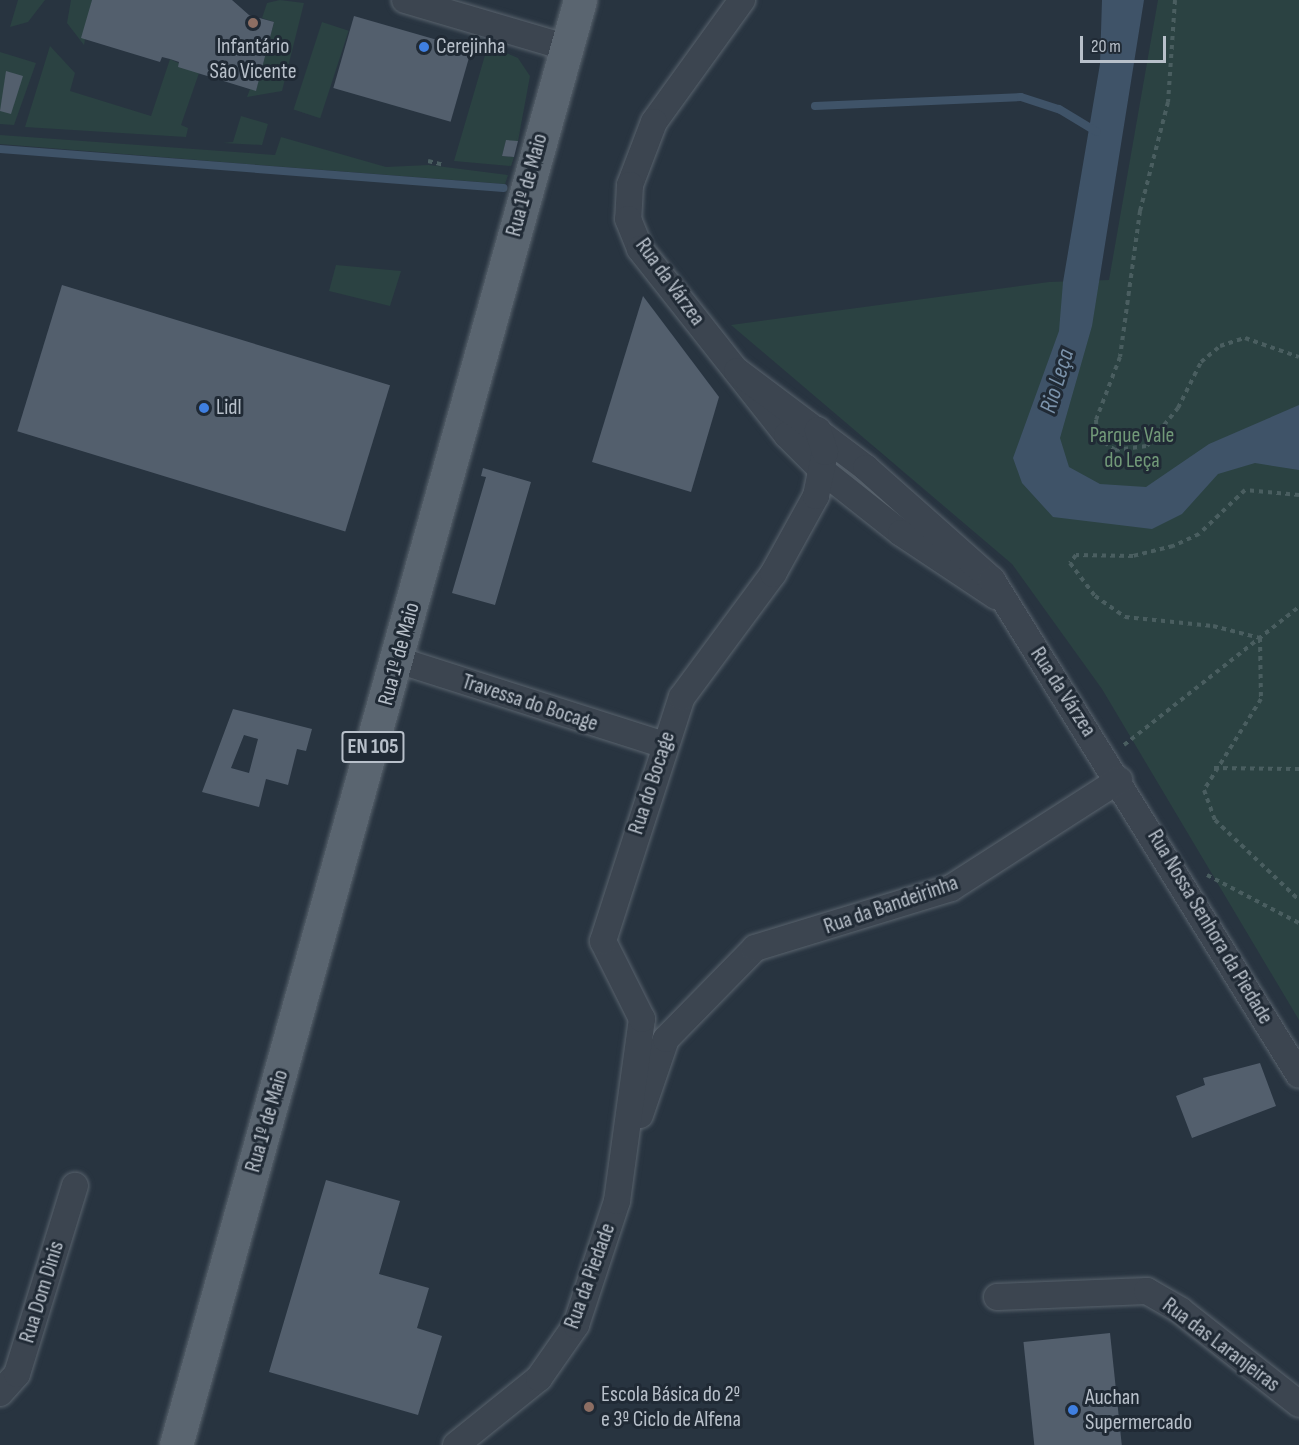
<!DOCTYPE html>
<html>
<head>
<meta charset="utf-8">
<style>
  body { margin:0 }
  #map { position:relative; width:1299px; height:1445px; overflow:hidden; background:#283440; font-family:"Sofia Sans Condensed",sans-serif }
  div>[style] { position:absolute }
  .green>* { inset:0; background:#2b4242; transform-origin:0 0 }
  .water>* { inset:0; background:#3f5368 }
  .stream>* { height:8px; margin:-4px; padding:0 4px; transform-origin:4px; border-radius:4px; background:#3f5368 }
  .building>* { inset:0; background:#535f6d; transform-origin:0 0 }
  .path>* { height:4px; margin-top:-2px; transform-origin:0; background:repeating-linear-gradient(90deg,#4a5e60 0 4.5px,transparent 0 9px) }
  .roads { filter:drop-shadow(0 0 2px #59636d) drop-shadow(0 0 2px #59636d) }
  .minor>* { height:26px; margin:-13px; padding:0 13px; transform-origin:13px; border-radius:13px; background:#3c4550 }
  .primary>* { height:33px; margin:-16.5px; padding:0 16.5px; transform-origin:16.5px; border-radius:16.5px; background:#5a6570 }
  .dots>* { width:16px; height:16px; translate:-50% -50%; box-sizing:border-box; border:3px solid #202a35; border-radius:50% }
  span { translate:-50% -50%; white-space:nowrap; text-align:center; line-height:1.15; -webkit-text-stroke:6px #202a35; paint-order:stroke }
  .shield-label span { padding:2px 4px; background:#202a35; border:2px solid; border-radius:4px; -webkit-text-stroke-width:0 }
  .shield-label { font-size:21px; color:#b8c0ca; font-weight:700 }
  .poi-label { font-size:22px; color:#b8c0ca }
  .left { translate:0 -50%; text-align:left }
  .street-label { font-size:22px; color:#b8c0ca }
  .park-label { font-size:22px; color:#719978 }
  .water-label { font-size:24px; color:#7b93ab; font-style:italic }
  .scale { position:absolute; left:1080px; top:36px; width:86px; height:27px; box-sizing:border-box; border:3px solid #b8c0ca; border-top:0; padding-left:8px; font-size:18px; line-height:21px; white-space:nowrap; color:#b8c0ca; -webkit-text-stroke:4px #202a35; paint-order:stroke }
</style>
</head>
<body>
<div id="map">
  <div class="green">
    <i style="clip-path:polygon(18px 0,45px 0,28px 22px,10px 27px)"></i>
    <i style="clip-path:polygon(71px 0,92px 0,84px 45px,67px 23px)"></i>
    <i style="clip-path:polygon(280px 0,304px 3px,282px 91px,247px 97px,250px 89px,256px 90px,274px 22px,262px 18px,267px 3px)"></i>
    <i style="clip-path:polygon(1158px 0,1299px 0,1299px 1020px,1102px 689px,1012px 564px,731px 325px,1049px 282px,1109px 280px)"></i>
    <i style="left:322px;top:22px;width:28px;height:92px;rotate:18deg"></i>
    <i style="clip-path:polygon(488px 45px,518px 58px,530px 76px,518px 141px,506px 141px,502px 156px,514px 157px,511px 166px,454px 161px)"></i>
    <i style="clip-path:polygon(50px 46px,75px 73px,70px 91px,151px 116px,170px 59px,199px 73px,181px 125px,188px 128px,186px 137px,25px 127px)"></i>
    <i style="clip-path:polygon(0 52px,36px 63px,14px 125px,0 124px)"></i>
    <i style="clip-path:polygon(241px 116px,268px 124px,262px 145px,223px 143px,233px 142px)"></i>
    <i style="clip-path:polygon(0 135px,275px 155px,281px 137px,386px 167px,429px 165px,508px 175px,505px 184px,272px 166px,0 144px)"></i>
    <i style="clip-path:polygon(336px 265px,401px 271px,390px 306px,329px 291px)"></i>
  </div>
  <div class="water">
    <i style="clip-path:polygon(1102px 0,1144px 0,1092px 326px,1060px 438px,1069px 467px,1100px 484px,1146px 487px,1209px 444px,1299px 405px,1299px 470px,1255px 463px,1218px 474px,1182px 514px,1152px 529px,1053px 517px,1022px 483px,1013px 458px,1059px 331px,1063px 282px,1100px 64px)"></i>
  </div>
  <div class="stream">
    <i style="left:815px;top:106px;width:206px;rotate:-2.5deg"></i>
    <i style="left:1021px;top:97px;width:40px;rotate:18deg"></i>
    <i style="left:1059px;top:109px;width:44px;rotate:31.2deg"></i>
    <i style="left:0;top:149px;width:505px;rotate:4.43deg"></i>
  </div>
  <div class="building">
    <i style="clip-path:polygon(92px 0,232px 0,249px 15px,274px 22px,256px 91px,178px 67px,179px 62px,170px 59px,162px 57px,160px 62px,81px 38px)"></i>
    <i style="left:354px;top:16px;width:122px;height:75px;rotate:16deg"></i>
    <i style="clip-path:polygon(6px 71px,23px 76px,11px 114px,0 111px)"></i>
    <i style="clip-path:polygon(506px 140px,518px 141px,514px 157px,502px 156px)"></i>
    <i style="left:62px;top:285px;width:343px;height:153px;rotate:17deg"></i>
    <i style="clip-path:polygon(643px 296px,719px 397px,691px 492px,592px 462px)"></i>
    <i style="clip-path:polygon(483px 468px,531px 482px,495px 605px,452px 593px,486px 477px,481px 476px)"></i>
    <i style="clip-path:polygon(evenodd,233px 709px,312px 729px,306px 751px,297px 749px,288px 785px,266px 779px,259px 807px,202px 792px,233px 709px,244px 735px,258px 739px,249px 773px,231px 768px,244px 735px)"></i>
    <i style="clip-path:polygon(1260px 1063px,1276px 1106px,1192px 1138px,1176px 1096px,1205px 1085px,1203px 1078px)"></i>
    <i style="clip-path:polygon(326px 1180px,400px 1201px,379px 1274px,429px 1288px,417px 1328px,442px 1336px,418px 1415px,269px 1372px)"></i>
    <i style="left:1110px;top:1333px;width:113px;height:87px;rotate:84deg"></i>
  </div>
  <div class="path">
    <i style="left:1175px;top:0;width:102px;rotate:93.9deg"></i>
    <i style="left:1168px;top:102px;width:113px;rotate:104.4deg"></i>
    <i style="left:1140px;top:211px;width:147px;rotate:97.8deg"></i>
    <i style="left:1120px;top:357px;width:67px;rotate:110.9deg"></i>
    <i style="left:1096px;top:420px;width:17px;rotate:87deg"></i>
    <i style="left:1097px;top:437px;width:22px;rotate:36deg"></i>
    <i style="left:1115px;top:450px;width:32px;rotate:-7deg"></i>
    <i style="left:1147px;top:446px;width:49px;rotate:-50.8deg"></i>
    <i style="left:1178px;top:408px;width:51px;rotate:-63.4deg"></i>
    <i style="left:1201px;top:362px;width:25px;rotate:-40deg"></i>
    <i style="left:1220px;top:346px;width:26px;rotate:-18deg"></i>
    <i style="left:1245px;top:338px;width:57px;rotate:19.4deg"></i>
    <i style="left:428px;top:161px;width:16px;rotate:14deg"></i>
    <i style="left:1299px;top:495px;width:54px;rotate:-174.7deg"></i>
    <i style="left:1245px;top:490px;width:64px;rotate:136.3deg"></i>
    <i style="left:1199px;top:534px;width:29px;rotate:155deg"></i>
    <i style="left:1173px;top:546px;width:41px;rotate:166deg"></i>
    <i style="left:1133px;top:556px;width:57px;rotate:-179deg"></i>
    <i style="left:1076px;top:555px;width:10px;rotate:127deg"></i>
    <i style="left:1070px;top:563px;width:41px;rotate:52.9deg"></i>
    <i style="left:1095px;top:596px;width:37px;rotate:35deg"></i>
    <i style="left:1125px;top:617px;width:88px;rotate:5.8deg"></i>
    <i style="left:1213px;top:626px;width:49px;rotate:14.3deg"></i>
    <i style="left:1260px;top:638px;width:61px;rotate:89.1deg"></i>
    <i style="left:1261px;top:699px;width:107px;rotate:122.1deg"></i>
    <i style="left:1204px;top:790px;width:32px;rotate:70deg"></i>
    <i style="left:1215px;top:820px;width:116px;rotate:43.6deg"></i>
    <i style="left:1124px;top:745px;width:223px;rotate:-38.3deg"></i>
    <i style="left:1214px;top:768px;width:85px;rotate:0.7deg"></i>
    <i style="left:1207px;top:875px;width:104px;rotate:27.6deg"></i>
  </div>
  <div class="roads">
    <div class="minor">
      <i style="left:405px;top:0;width:167px;rotate:16.4deg"></i>
      <i style="left:742px;top:0;width:150px;rotate:125.8deg"></i>
      <i style="left:654px;top:122px;width:67px;rotate:110.9deg"></i>
      <i style="left:630px;top:185px;width:34px;rotate:93deg"></i>
      <i style="left:628px;top:219px;width:32px;rotate:68deg"></i>
      <i style="left:640px;top:249px;width:237px;rotate:51.7deg"></i>
      <i style="left:787px;top:435px;width:52px;rotate:45deg"></i>
      <i style="left:824px;top:472px;width:98px;rotate:38.4deg"></i>
      <i style="left:901px;top:533px;width:114px;rotate:33.6deg"></i>
      <i style="left:737px;top:371px;width:161px;rotate:36.9deg"></i>
      <i style="left:866px;top:468px;width:169px;rotate:41.6deg"></i>
      <i style="left:992px;top:580px;width:582px;rotate:58.19deg"></i>
      <i style="left:398px;top:660px;width:277px;rotate:17.7deg"></i>
      <i style="left:640px;top:1115px;width:80px;rotate:-71.1deg"></i>
      <i style="left:666px;top:1039px;width:127px;rotate:-45.6deg"></i>
      <i style="left:755px;top:948px;width:205px;rotate:-17deg"></i>
      <i style="left:951px;top:888px;width:200px;rotate:-32.7deg"></i>
      <i style="left:997px;top:1297px;width:150px;rotate:-2.3deg"></i>
      <i style="left:1147px;top:1291px;width:39px;rotate:30deg"></i>
      <i style="left:1181px;top:1311px;width:150px;rotate:38.2deg"></i>
      <i style="left:0;top:1393px;width:25px;rotate:-48deg"></i>
      <i style="left:17px;top:1374px;width:197px;rotate:-72.9deg"></i>
      <i style="left:456px;top:1445px;width:107px;rotate:-38.9deg"></i>
      <i style="left:539px;top:1378px;width:65px;rotate:-55.1deg"></i>
      <i style="left:576px;top:1325px;width:131px;rotate:-71.7deg"></i>
      <i style="left:617px;top:1201px;width:184px;rotate:-82.2deg"></i>
      <i style="left:642px;top:1019px;width:87px;rotate:-116.6deg"></i>
      <i style="left:603px;top:941px;width:256px;rotate:-72.1deg"></i>
      <i style="left:682px;top:697px;width:153px;rotate:-53.5deg"></i>
      <i style="left:773px;top:574px;width:89px;rotate:-61.1deg"></i>
      <i style="left:816px;top:496px;width:45px;rotate:-78.4deg"></i>
      <i style="left:825px;top:452px;width:23px;rotate:-108deg"></i>
    </div>
    <div class="primary">
      <i style="left:176px;top:1445px;width:1500px;rotate:-74.38deg"></i>
    </div>
  </div>
  <div class="dots">
    <i style="left:253px;top:23px;background:#8d6e63"></i>
    <i style="left:424px;top:47px;background:#3f7fe0"></i>
    <i style="left:204px;top:408px;background:#3f7fe0"></i>
    <i style="left:589px;top:1407px;background:#8d6e63"></i>
    <i style="left:1073px;top:1410px;background:#3f7fe0"></i>
  </div>
  <div class="shield-label">
    <span style="left:373px;top:747px">EN 105</span>
  </div>
  <div class="poi-label">
    <span style="left:253px;top:59px">Infantário<br>São Vicente</span>
    <span class="left" style="left:436px;top:47px">Cerejinha</span>
    <span class="left" style="left:216px;top:408px">Lidl</span>
    <span class="left" style="left:601px;top:1407px">Escola Básica do 2º<br>e 3º Ciclo de Alfena</span>
    <span class="left" style="left:1085px;top:1410px">Auchan<br>Supermercado</span>
  </div>
  <div class="street-label">
    <span style="left:527px;top:185px;rotate:-75deg">Rua 1º de Maio</span>
    <span style="left:670px;top:282px;rotate:54deg">Rua da Várzea</span>
    <span style="left:399px;top:654px;rotate:-75deg">Rua 1º de Maio</span>
    <span style="left:1063px;top:692px;rotate:57deg">Rua da Várzea</span>
    <span style="left:530px;top:703px;rotate:18deg">Travessa do Bocage</span>
    <span style="left:652px;top:783px;rotate:-72deg">Rua do Bocage</span>
    <span style="left:891px;top:905px;rotate:-19deg">Rua da Bandeirinha</span>
    <span style="left:1210px;top:927px;rotate:59deg">Rua Nossa Senhora da Piedade</span>
    <span style="left:267px;top:1121px;rotate:-74deg">Rua 1º de Maio</span>
    <span style="left:590px;top:1276px;rotate:-70deg">Rua da Piedade</span>
    <span style="left:42px;top:1292px;rotate:-73deg">Rua Dom Dinis</span>
    <span style="left:1221px;top:1345px;rotate:37deg">Rua das Laranjeiras</span>
  </div>
  <div class="park-label">
    <span style="left:1132px;top:448px">Parque Vale<br>do Leça</span>
  </div>
  <div class="water-label">
    <span style="left:1057px;top:381px;rotate:-73deg">Rio Leça</span>
  </div>
  <div class="scale">20 m</div>
</div>
</body>
</html>
